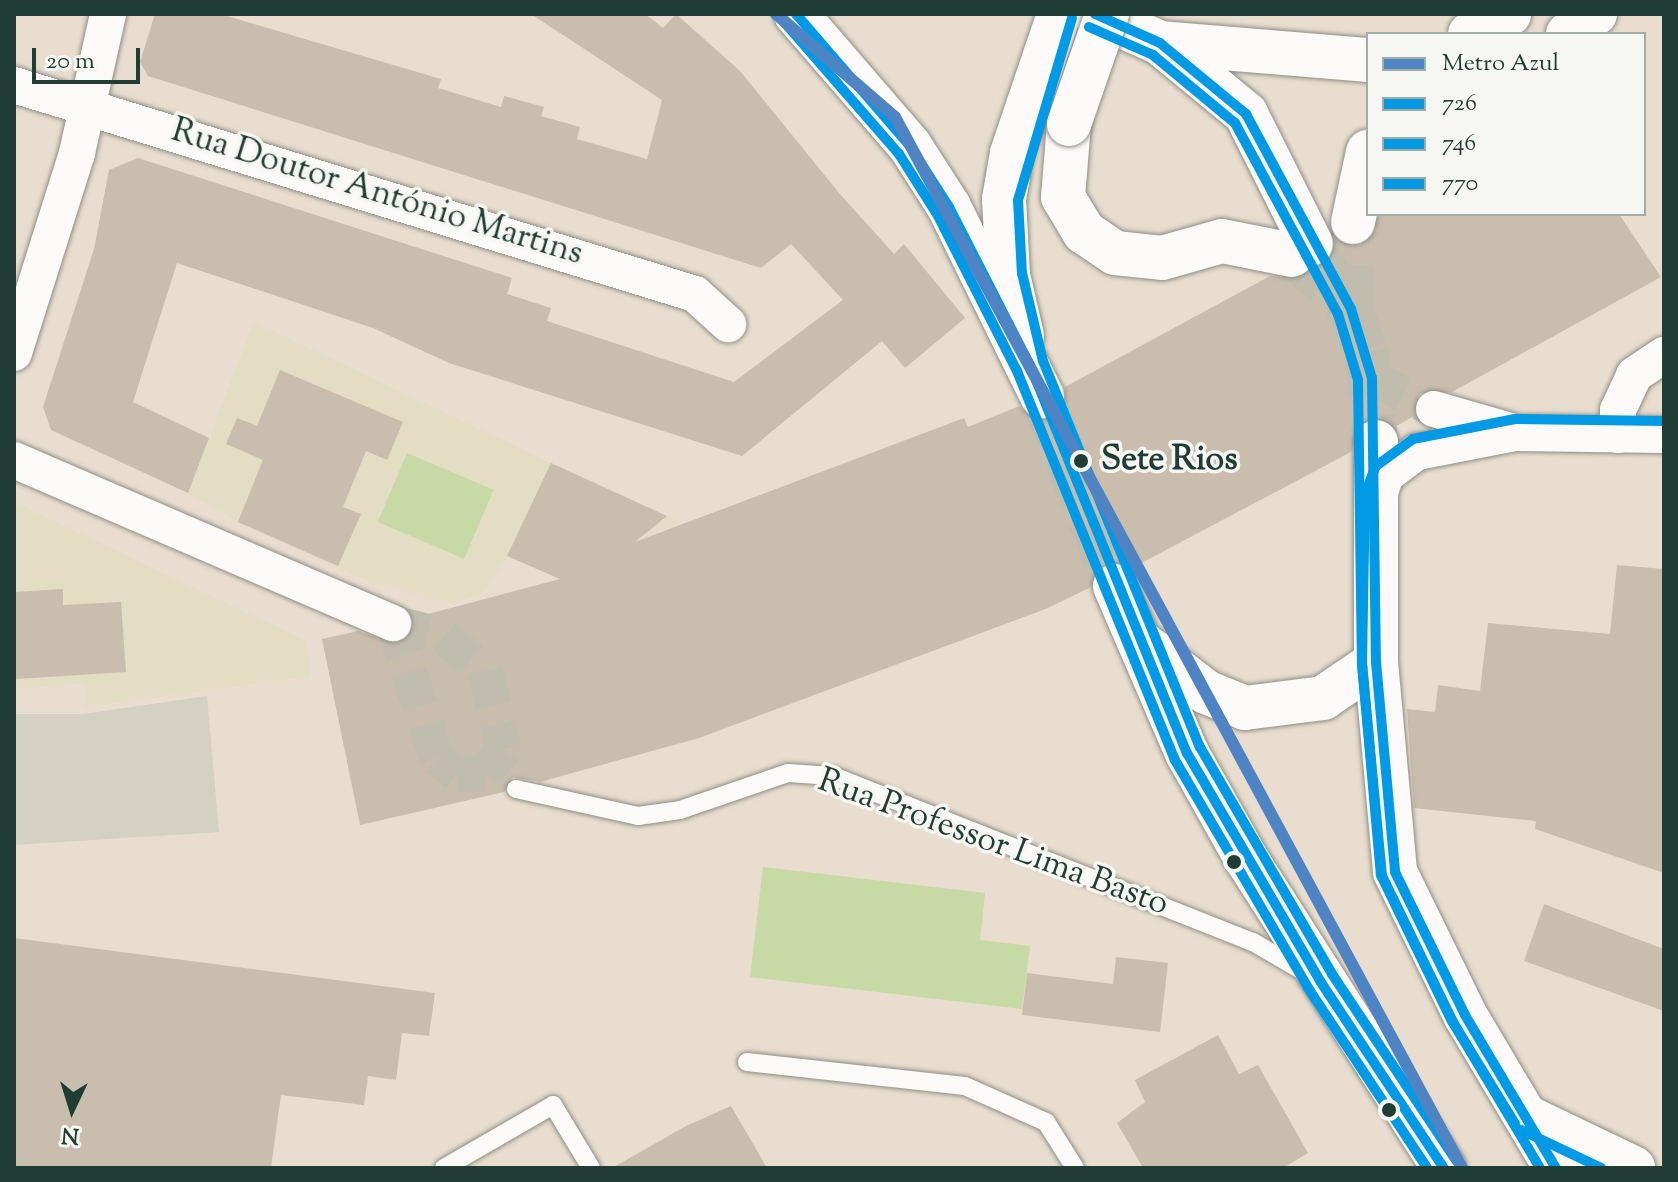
<!DOCTYPE html>
<html>
<head>
<meta charset="utf-8">
<style>
  body { margin:0 }
  #map { position:relative; width:1678px; height:1182px; overflow:hidden; background:#e8ddce; font-family:"Sorts Mill Goudy",serif }
  div>[style] { position:absolute }
  .built>* { inset:0; background:#e3ddc4 }
  .industrial>* { inset:0; background:#d4d0c2 }
  .green>* { inset:0; background:#c7d9a4; transform-origin:0 0 }
  .building>* { inset:0; background:#c9bdae }
  .minor-tunnel>* { height:36px; margin-top:-18px; transform-origin:0; background:repeating-linear-gradient(90deg,#c0bdaf 0 36px,transparent 0 54px) }
  .tertiary-tunnel>* { height:44px; margin-top:-22px; transform-origin:0; background:repeating-linear-gradient(90deg,#c0bdaf 0 44px,transparent 0 66px) }
  .secondary-tunnel>* { height:44px; margin-top:-22px; transform-origin:0; background:repeating-linear-gradient(90deg,#c0bdaf 0 44px,transparent 0 66px) }
  .primary-tunnel>* { height:44px; margin-top:-22px; transform-origin:0; background:repeating-linear-gradient(90deg,#c0bdaf 0 44px,transparent 0 66px) }
  .roads { filter:drop-shadow(0 0 2px #8f8e85) drop-shadow(0 0 2px #8f8e85) }
  .service>* { height:18px; margin:-9px; padding:0 9px; transform-origin:9px; border-radius:9px; background:#fcfaf8 }
  .minor>* { height:36px; margin:-18px; padding:0 18px; transform-origin:18px; border-radius:18px; background:#fcfaf8 }
  .tertiary>* { height:44px; margin:-22px; padding:0 22px; transform-origin:22px; border-radius:22px; background:#fcfaf8 }
  .secondary>* { height:44px; margin:-22px; padding:0 22px; transform-origin:22px; border-radius:22px; background:#fcfaf8 }
  .primary>* { height:44px; margin:-22px; padding:0 22px; transform-origin:22px; border-radius:22px; background:#fcfaf8 }
  .bridges { filter:drop-shadow(0 0 2px #8f8e85) drop-shadow(0 0 2px #8f8e85) }
  .secondary-bridge>* { height:44px; margin:-22px; padding:0 22px; transform-origin:22px; border-radius:22px; background:#fcfaf8 }
  .bus-1>* { height:10px; margin:-5px; padding:0 5px; transform-origin:5px; border-radius:5px; background:#029ae5 }
  .bus-2>* { height:10px; margin:-5px; padding:0 5px; transform-origin:5px; border-radius:5px; background:#029ae5 }
  .bus-3>* { height:10px; margin:-5px; padding:0 5px; transform-origin:5px; border-radius:5px; background:#029ae5 }
  .metro-1>* { height:12px; margin:-6px; padding:0 6px; transform-origin:6px; border-radius:6px; background:#4e84c4 }
  .dots>* { width:22px; height:22px; translate:-50% -50%; box-sizing:border-box; border:4px solid #f6f6f2; border-radius:50% }
  span { translate:-50% -50%; white-space:nowrap; text-align:center; line-height:1.15; -webkit-text-stroke:7px #f6f6f2; paint-order:stroke }
  .street-label { font-size:34px; color:#1f3d34 }
  .stop-label { font-size:34px; color:#1f3d34; font-weight:700 }
  .left { translate:0 -50%; text-align:left }
  .frame { position:absolute; inset:0; border:16px solid #1f3d34; pointer-events:none }
  .legend { position:absolute; left:1366px; top:32px; width:280px; height:184px; box-sizing:border-box; background:#f6f6f2; border:2px solid #a0aca6; margin:0; padding:10px 14px; list-style:none; font-size:24px; color:#1f3d34 }
  .legend li { display:flex; align-items:center; gap:16px; height:40px }
  .legend b { width:40px; border:2px solid #a0aca6 }
  .north { position:absolute; left:32px; top:1070px; width:80px; height:80px; -webkit-text-stroke:6px #f6f6f2; paint-order:stroke; rotate:184deg; font-size:22px; font-weight:700; line-height:32px; text-align:center; color:#1f3d34 }
  .north::after { content:''; display:block; margin:auto; width:28px; height:36px; background:#1f3d34; clip-path:polygon(50% 0,100% 100%,50% 72%,0 100%) }
  .scale { position:absolute; left:32px; top:48px; width:108px; height:36px; box-sizing:border-box; border:4px solid #1f3d34; border-top:0; padding-left:10px; font-size:24px; line-height:28px; white-space:nowrap; color:#1f3d34; -webkit-text-stroke:6px #f6f6f2; paint-order:stroke }
</style>
</head>
<body>
<div id="map">
  <div class="built">
    <i style="clip-path:polygon(254px 322px,551px 463px,679px 522px,590px 545px,548px 573px,507px 556px,480px 595px,452px 604px,360px 578px,238px 522px,188px 493px)"></i>
    <i style="clip-path:polygon(14px 502px,306px 641px,311px 676px,86px 707px,84px 683px,14px 689px)"></i>
  </div>
  <div class="industrial">
    <i style="clip-path:polygon(207px 696px,219px 832px,14px 845px,14px 714px,83px 714px)"></i>
  </div>
  <div class="green">
    <i style="left:407px;top:453px;width:94px;height:75px;rotate:23deg"></i>
    <i style="clip-path:polygon(763px 867px,985px 893px,980px 940px,1030px 946px,1022px 1009px,750px 977px)"></i>
  </div>
  <div class="building">
    <i style="clip-path:polygon(155px 14px,220px 14px,441px 79px,438px 88px,501px 107px,504px 96px,544px 107px,541px 116px,580px 127px,577px 139px,647px 159px,662px 100px,531px 14px,645px 14px,663px 28px,676px 14px,740px 71px,839px 193px,894px 254px,904px 244px,965px 318px,905px 368px,882px 341px,742px 456px,449px 363px,373px 328px,177px 263px,133px 402px,209px 438px,188px 493px,51px 430px,43px 407px,94px 249px,109px 170px,138px 158px,512px 278px,507px 294px,551px 308px,547px 321px,734px 382px,843px 300px,791px 244px,761px 268px,148px 76px,140px 62px)"></i>
    <i style="clip-path:polygon(1380px 214px,1619px 214px,1661px 277px,1452px 392px,1420px 393px,1414px 416px,1395px 427px,1364px 420px,1351px 452px,1132px 568px,1104px 563px,1091px 587px,1048px 608px,699px 738px,540px 782px,513px 777px,504px 792px,360px 825px,322px 639px,358px 631px,396px 644px,412px 632px,413px 618px,560px 579px,507px 556px,551px 463px,667px 516px,635px 542px,964px 418px,968px 427px,1019px 406px,1029px 417px,1052px 419px,1063px 409px,1065px 387px,1270px 276px,1301px 278px,1331px 258px,1335px 239px,1361px 245px)"></i>
    <i style="clip-path:polygon(280px 370px,403px 422px,387px 460px,366px 451px,343px 507px,361px 514px,338px 566px,238px 522px,263px 460px,226px 444px,237px 418px,257px 426px)"></i>
    <i style="clip-path:polygon(1617px 565px,1664px 569px,1664px 873px,1535px 829px,1536px 821px,1414px 808px,1407px 709px,1435px 712px,1438px 685px,1480px 691px,1488px 623px,1610px 634px)"></i>
    <i style="clip-path:polygon(63px 589px,63px 605px,121px 602px,126px 672px,16px 679px,14px 592px)"></i>
    <i style="clip-path:polygon(1544px 904px,1664px 949px,1664px 1011px,1524px 961px)"></i>
    <i style="clip-path:polygon(14px 938px,435px 993px,429px 1036px,402px 1033px,396px 1080px,368px 1076px,364px 1105px,281px 1095px,271px 1168px,14px 1168px)"></i>
    <i style="clip-path:polygon(1116px 957px,1168px 963px,1160px 1032px,1022px 1015px,1027px 973px,1113px 984px)"></i>
    <i style="clip-path:polygon(1218px 1035px,1239px 1074px,1258px 1065px,1308px 1153px,1283px 1168px,1143px 1168px,1117px 1123px,1145px 1102px,1135px 1080px)"></i>
    <i style="clip-path:polygon(731px 1106px,767px 1168px,612px 1168px,686px 1126px)"></i>
  </div>
  <div class="minor-tunnel">
    <i style="left:1372px;top:378px;width:69px;rotate:26.6deg"></i>
    <i style="left:393px;top:623px;width:53px;rotate:14.3deg"></i>
    <i style="left:444px;top:636px;width:54px;rotate:40.5deg"></i>
    <i style="left:485px;top:671px;width:80px;rotate:76.3deg"></i>
    <i style="left:504px;top:749px;width:31px;rotate:127deg"></i>
    <i style="left:485px;top:774px;width:28px;rotate:180deg"></i>
    <i style="left:457px;top:774px;width:26px;rotate:-141deg"></i>
    <i style="left:437px;top:758px;width:142px;rotate:-108.1deg"></i>
  </div>
  <div class="tertiary-tunnel">
    <i style="left:1351px;top:309px;width:87px;rotate:-88.7deg"></i>
  </div>
  <div class="secondary-tunnel">
    <i style="left:1292px;top:255px;width:80px;rotate:42.5deg"></i>
  </div>
  <div class="primary-tunnel">
    <i style="left:1311px;top:244px;width:76px;rotate:58.4deg"></i>
    <i style="left:1351px;top:309px;width:45px;rotate:70.3deg"></i>
    <i style="left:1366px;top:351px;width:92px;rotate:83.7deg"></i>
    <i style="left:1042px;top:396px;width:204px;rotate:69deg"></i>
  </div>
  <div class="roads">
    <div class="service">
      <i style="left:516px;top:789px;width:125px;rotate:12.5deg"></i>
      <i style="left:638px;top:816px;width:42px;rotate:-8.1deg"></i>
      <i style="left:680px;top:810px;width:114px;rotate:-18.9deg"></i>
      <i style="left:788px;top:773px;width:45px;rotate:3.8deg"></i>
      <i style="left:833px;top:776px;width:452px;rotate:21.6deg"></i>
      <i style="left:1253px;top:942px;width:61px;rotate:30.3deg"></i>
      <i style="left:747px;top:1062px;width:219px;rotate:6.3deg"></i>
      <i style="left:965px;top:1086px;width:89px;rotate:24deg"></i>
      <i style="left:1046px;top:1122px;width:54px;rotate:57.8deg"></i>
      <i style="left:444px;top:1168px;width:126px;rotate:-30deg"></i>
      <i style="left:553px;top:1105px;width:74px;rotate:58.9deg"></i>
    </div>
    <div class="minor">
      <i style="left:14px;top:85px;width:712px;rotate:17.06deg"></i>
      <i style="left:695px;top:294px;width:45px;rotate:42.3deg"></i>
      <i style="left:14px;top:353px;width:210px;rotate:-72.5deg"></i>
      <i style="left:77px;top:153px;width:142px;rotate:-77.4deg"></i>
      <i style="left:1434px;top:409px;width:79px;rotate:16.1deg"></i>
      <i style="left:1618px;top:435px;width:25px;rotate:-90deg"></i>
      <i style="left:1618px;top:410px;width:38px;rotate:-65deg"></i>
      <i style="left:1634px;top:375px;width:36px;rotate:-34deg"></i>
      <i style="left:14px;top:460px;width:413px;rotate:23.3deg"></i>
      <i style="left:1379px;top:496px;width:22px;rotate:-72deg"></i>
      <i style="left:1386px;top:475px;width:39px;rotate:-37deg"></i>
      <i style="left:1417px;top:452px;width:101px;rotate:-10.9deg"></i>
      <i style="left:1516px;top:433px;width:148px;rotate:0.8deg"></i>
    </div>
    <div class="tertiary">
      <i style="left:1470px;top:34px;width:44px;rotate:-27.1deg"></i>
      <i style="left:1568px;top:34px;width:34px;rotate:-37deg"></i>
      <i style="left:1160px;top:43px;width:209px;rotate:4.7deg"></i>
      <i style="left:1353px;top:222px;width:72px;rotate:-77.9deg"></i>
    </div>
    <div class="secondary">
      <i style="left:1069px;top:124px;width:73px;rotate:94.7deg"></i>
      <i style="left:1063px;top:197px;width:41px;rotate:59deg"></i>
      <i style="left:1084px;top:232px;width:37px;rotate:34deg"></i>
      <i style="left:1115px;top:253px;width:47px;rotate:6.1deg"></i>
      <i style="left:1162px;top:258px;width:62px;rotate:-15.8deg"></i>
      <i style="left:1222px;top:241px;width:71px;rotate:11.3deg"></i>
      <i style="left:1022px;top:336px;width:63px;rotate:-102.9deg"></i>
      <i style="left:1008px;top:275px;width:76px;rotate:-93deg"></i>
      <i style="left:1004px;top:199px;width:47px;rotate:-80.1deg"></i>
      <i style="left:1012px;top:153px;width:147px;rotate:-71.3deg"></i>
    </div>
    <div class="primary">
      <i style="left:796px;top:14px;width:174px;rotate:49.2deg"></i>
      <i style="left:910px;top:146px;width:72px;rotate:57.4deg"></i>
      <i style="left:949px;top:207px;width:211px;rotate:63.8deg"></i>
      <i style="left:1095px;top:14px;width:71px;rotate:24deg"></i>
      <i style="left:1160px;top:43px;width:112px;rotate:39.5deg"></i>
      <i style="left:1246px;top:114px;width:145px;rotate:63.4deg"></i>
      <i style="left:1376px;top:442px;width:220px;rotate:90deg"></i>
      <i style="left:1376px;top:662px;width:211px;rotate:84.8deg"></i>
      <i style="left:1395px;top:872px;width:159px;rotate:63.9deg"></i>
      <i style="left:1465px;top:1015px;width:178px;rotate:59.3deg"></i>
      <i style="left:1115px;top:586px;width:182px;rotate:66.7deg"></i>
      <i style="left:1187px;top:753px;width:123px;rotate:60.7deg"></i>
      <i style="left:1247px;top:860px;width:366px;rotate:57.4deg"></i>
      <i style="left:1143px;top:644px;width:79px;rotate:37.3deg"></i>
      <i style="left:1206px;top:692px;width:42px;rotate:22.3deg"></i>
      <i style="left:1245px;top:708px;width:79px;rotate:-7.3deg"></i>
      <i style="left:1323px;top:698px;width:64px;rotate:-34.2deg"></i>
      <i style="left:1527px;top:1117px;width:118px;rotate:25.7deg"></i>
    </div>
  </div>
  <div class="bridges">
    <div class="secondary-bridge">
      <i style="left:1069px;top:124px;width:116px;rotate:-70.9deg"></i>
    </div>
  </div>
  <div class="bus-1">
    <i style="left:796px;top:14px;width:174px;rotate:49.2deg"></i>
    <i style="left:910px;top:146px;width:72px;rotate:57.4deg"></i>
    <i style="left:949px;top:207px;width:178px;rotate:62.9deg"></i>
    <i style="left:1030px;top:365px;width:419px;rotate:68deg"></i>
    <i style="left:1187px;top:753px;width:264px;rotate:59.7deg"></i>
    <i style="left:1320px;top:981px;width:224px;rotate:56.5deg"></i>
    <i style="left:1095px;top:14px;width:71px;rotate:24deg"></i>
    <i style="left:1160px;top:43px;width:112px;rotate:39.5deg"></i>
    <i style="left:1246px;top:114px;width:221px;rotate:61.7deg"></i>
    <i style="left:1351px;top:309px;width:72px;rotate:73.1deg"></i>
    <i style="left:1372px;top:378px;width:284px;rotate:89.2deg"></i>
    <i style="left:1376px;top:662px;width:211px;rotate:84.8deg"></i>
    <i style="left:1395px;top:872px;width:159px;rotate:63.9deg"></i>
    <i style="left:1465px;top:1015px;width:178px;rotate:59.3deg"></i>
  </div>
  <div class="bus-2">
    <i style="left:785px;top:23px;width:174px;rotate:49deg"></i>
    <i style="left:899px;top:154px;width:71px;rotate:57.7deg"></i>
    <i style="left:937px;top:214px;width:176px;rotate:63deg"></i>
    <i style="left:1017px;top:371px;width:420px;rotate:67.9deg"></i>
    <i style="left:1175px;top:760px;width:264px;rotate:59.7deg"></i>
    <i style="left:1308px;top:988px;width:216px;rotate:56.5deg"></i>
    <i style="left:1089px;top:27px;width:70px;rotate:23.6deg"></i>
    <i style="left:1153px;top:55px;width:107px;rotate:39.7deg"></i>
    <i style="left:1235px;top:123px;width:217px;rotate:61.7deg"></i>
    <i style="left:1338px;top:314px;width:69px;rotate:73.1deg"></i>
    <i style="left:1358px;top:380px;width:283px;rotate:89.2deg"></i>
    <i style="left:1362px;top:663px;width:213px;rotate:84.9deg"></i>
    <i style="left:1381px;top:875px;width:162px;rotate:64.1deg"></i>
    <i style="left:1452px;top:1021px;width:121px;rotate:58.5deg"></i>
    <i style="left:1521px;top:1130px;width:89px;rotate:25.4deg"></i>
  </div>
  <div class="bus-3">
    <i style="left:1072px;top:18px;width:190px;rotate:106.5deg"></i>
    <i style="left:1018px;top:200px;width:73px;rotate:86.9deg"></i>
    <i style="left:1022px;top:273px;width:90px;rotate:76.6deg"></i>
    <i style="left:1043px;top:361px;width:417px;rotate:67.9deg"></i>
    <i style="left:1200px;top:747px;width:263px;rotate:59.8deg"></i>
    <i style="left:1332px;top:974px;width:224px;rotate:56.3deg"></i>
    <i style="left:1540px;top:1168px;width:170px;rotate:-120.8deg"></i>
    <i style="left:1453px;top:1022px;width:162px;rotate:-115.9deg"></i>
    <i style="left:1382px;top:876px;width:214px;rotate:-95.4deg"></i>
    <i style="left:1362px;top:663px;width:169px;rotate:-89deg"></i>
    <i style="left:1365px;top:494px;width:30px;rotate:-69deg"></i>
    <i style="left:1376px;top:466px;width:46px;rotate:-36.1deg"></i>
    <i style="left:1413px;top:439px;width:104px;rotate:-11.1deg"></i>
    <i style="left:1515px;top:419px;width:149px;rotate:0.8deg"></i>
  </div>
  <div class="metro-1">
    <i style="left:776px;top:14px;width:157px;rotate:40.9deg"></i>
    <i style="left:895px;top:117px;width:1194px;rotate:61.65deg"></i>
  </div>
  <div class="dots">
    <i style="left:1081px;top:461px;background:#1f3d34"></i>
    <i style="left:1234px;top:862px;background:#1f3d34"></i>
    <i style="left:1389px;top:1110px;background:#1f3d34"></i>
  </div>
  <div class="street-label">
    <span style="left:377px;top:193px;rotate:17deg">Rua Doutor António Martins</span>
    <span style="left:993px;top:843px;rotate:20deg">Rua Professor Lima Basto</span>
  </div>
  <div class="stop-label">
    <span class="left" style="left:1101px;top:461px">Sete Rios</span>
  </div>
  <div class="frame"></div>
  <ul class="legend">
  <li><b style="height:10px;background:#4e84c4"></b>Metro Azul</li>
  <li><b style="height:10px;background:#029ae5"></b>726</li>
  <li><b style="height:10px;background:#029ae5"></b>746</li>
  <li><b style="height:10px;background:#029ae5"></b>770</li>
  </ul>
  <div class="north">N</div>
  <div class="scale">20 m</div>
</div>
</body>
</html>
